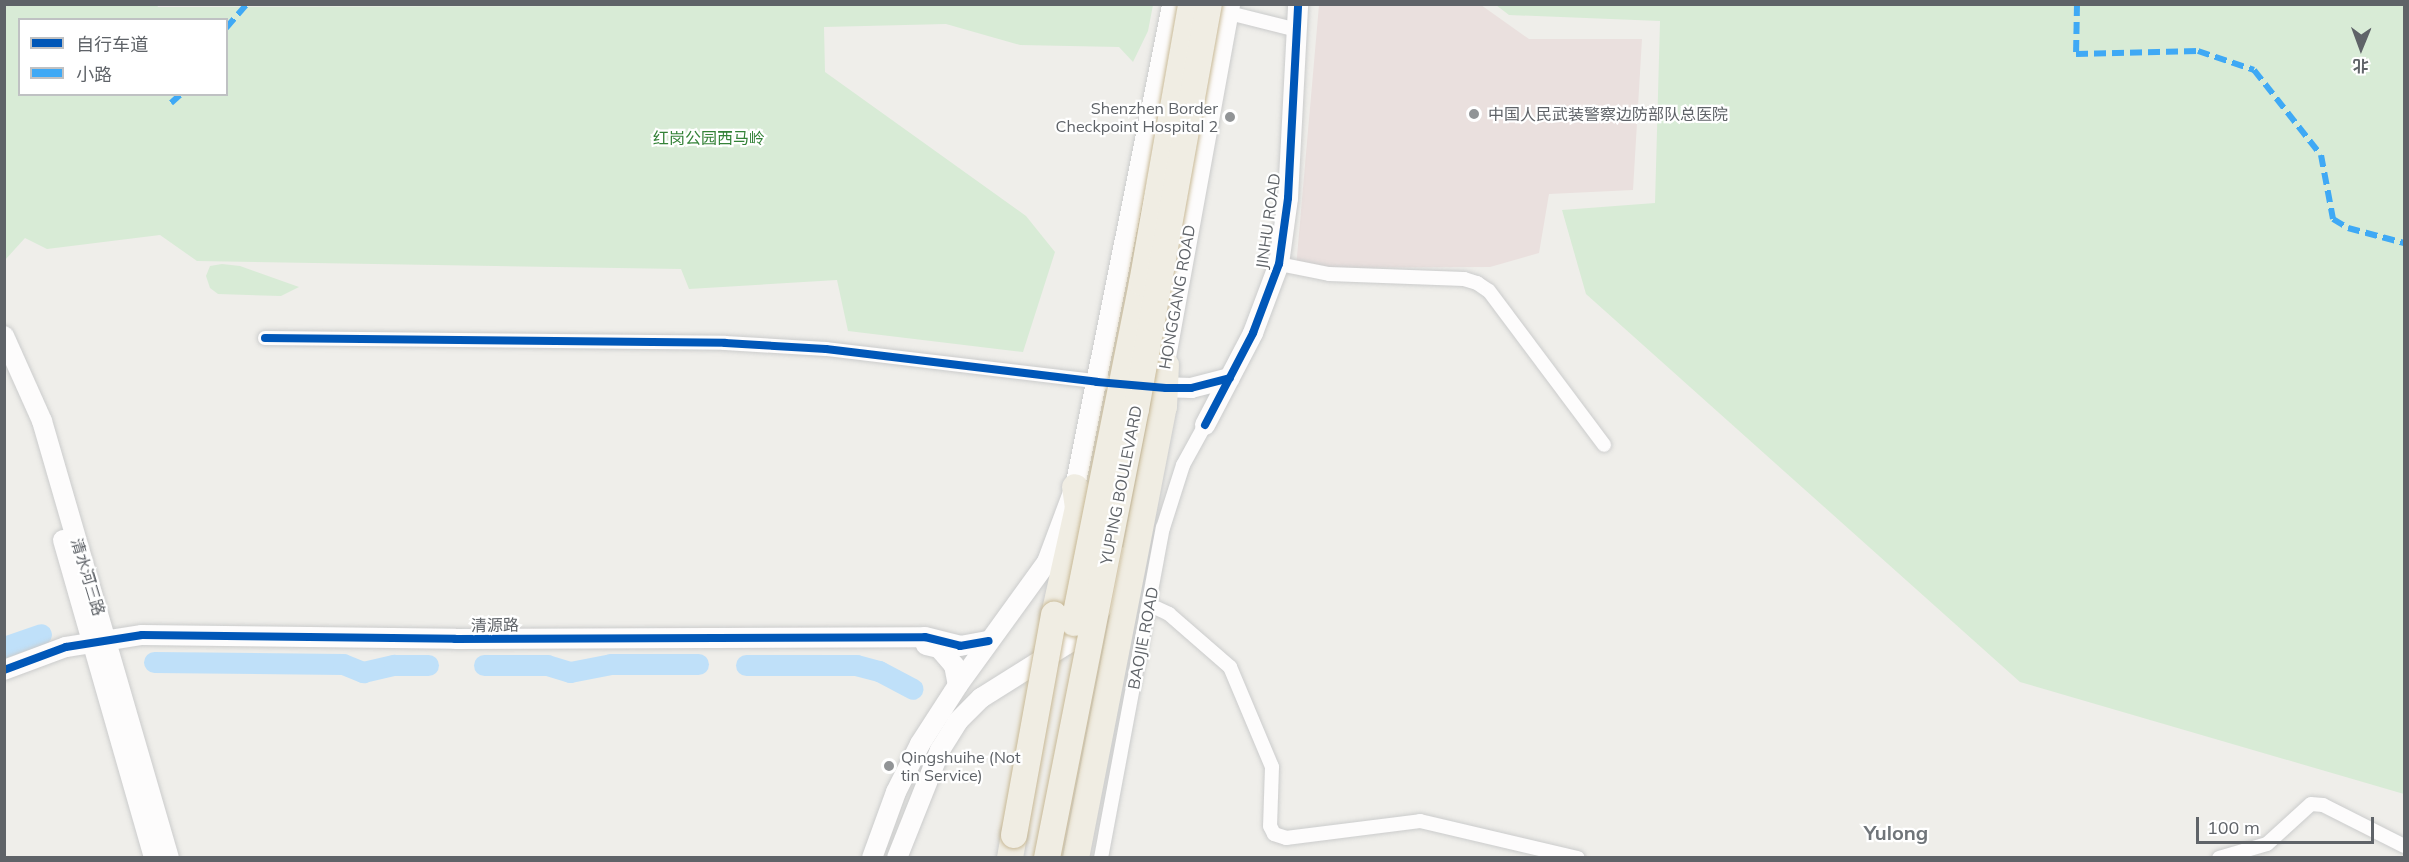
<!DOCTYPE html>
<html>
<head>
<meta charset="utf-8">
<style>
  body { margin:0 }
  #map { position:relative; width:2409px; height:862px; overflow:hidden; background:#efeeea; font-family:Mulish,"Noto Sans SC",sans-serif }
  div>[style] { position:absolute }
  .medical>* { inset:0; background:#eae0de }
  .green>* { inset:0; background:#d8ebd6 }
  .river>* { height:21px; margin:-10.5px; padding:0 10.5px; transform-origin:10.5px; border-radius:10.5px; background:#bfe0f9 }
  .roads { filter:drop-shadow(0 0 2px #cbcccc) drop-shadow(0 0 2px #cbcccc) }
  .street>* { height:14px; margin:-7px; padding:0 7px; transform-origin:7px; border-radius:7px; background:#fdfcfc }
  .secondary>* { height:20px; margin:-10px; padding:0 10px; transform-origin:10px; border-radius:10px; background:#fdfcfc }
  .highway>* { height:26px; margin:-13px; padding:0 13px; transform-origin:13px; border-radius:13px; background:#f0ede3 }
  .bridges { filter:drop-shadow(0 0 2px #c8b996) drop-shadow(0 0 2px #c8b996) }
  .highway-bridge>* { height:26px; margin:-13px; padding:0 13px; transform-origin:13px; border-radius:13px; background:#f0ede3 }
  .quiet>* { height:6px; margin-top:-3px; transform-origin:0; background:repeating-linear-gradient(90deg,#3fa9f5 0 12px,transparent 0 18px) }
  .cycleway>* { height:8px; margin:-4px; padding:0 4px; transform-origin:4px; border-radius:4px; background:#0057b8 }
  .dots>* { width:16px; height:16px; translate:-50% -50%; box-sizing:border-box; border:3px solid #fff; border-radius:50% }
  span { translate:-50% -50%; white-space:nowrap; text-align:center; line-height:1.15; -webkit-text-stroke:4.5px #fff; paint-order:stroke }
  .poi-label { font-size:16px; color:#5f6368 }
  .right { translate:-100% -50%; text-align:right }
  .left { translate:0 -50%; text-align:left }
  .park-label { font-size:16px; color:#348238 }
  .street-label { font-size:16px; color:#5f6368 }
  .quarter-label { font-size:20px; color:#70757a; font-weight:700 }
  .frame { position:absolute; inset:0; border:6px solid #5f6368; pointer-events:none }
  .legend { position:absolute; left:18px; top:18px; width:210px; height:78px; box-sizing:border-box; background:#fff; border:2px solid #bfc1c3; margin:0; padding:8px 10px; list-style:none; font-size:18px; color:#5f6368 }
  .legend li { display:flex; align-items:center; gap:12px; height:30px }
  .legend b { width:30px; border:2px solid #bfc1c3 }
  .north { position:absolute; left:2331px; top:18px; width:60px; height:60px; -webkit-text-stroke:4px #fff; paint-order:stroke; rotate:181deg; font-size:16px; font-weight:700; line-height:24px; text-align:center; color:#5f6368 }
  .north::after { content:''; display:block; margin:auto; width:21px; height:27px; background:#5f6368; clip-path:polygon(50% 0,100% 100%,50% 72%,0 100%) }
  .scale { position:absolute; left:2196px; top:817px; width:178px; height:27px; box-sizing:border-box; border:3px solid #5f6368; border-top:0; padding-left:8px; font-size:18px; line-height:21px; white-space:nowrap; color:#5f6368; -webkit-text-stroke:4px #fff; paint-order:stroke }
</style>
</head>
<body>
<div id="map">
  <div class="medical">
    <i style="clip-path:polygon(1319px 5px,1481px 5px,1529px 39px,1642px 39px,1633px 190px,1549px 194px,1539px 253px,1490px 267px,1296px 268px)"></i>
  </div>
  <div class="green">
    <i style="clip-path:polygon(evenodd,157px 5px,158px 7px,1153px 5px,1148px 31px,1133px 62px,1119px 47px,1020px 45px,946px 24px,824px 27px,825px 72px,1026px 216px,1055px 252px,1023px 352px,848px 331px,837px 280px,689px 289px,681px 269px,197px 261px,160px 235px,47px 249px,25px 238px,5px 260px,5px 5px,157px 5px,20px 20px,226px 20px,226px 94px,20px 94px,20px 20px)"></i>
    <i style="clip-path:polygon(1496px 5px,2404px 5px,2404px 794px,2020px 682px,1586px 294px,1562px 210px,1655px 203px,1660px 21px,1509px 15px)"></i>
    <i style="clip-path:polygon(222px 264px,240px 266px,299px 287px,281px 296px,218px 294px,210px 288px,206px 276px,210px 266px)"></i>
  </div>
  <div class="river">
    <i style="left:4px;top:647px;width:39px;rotate:-19deg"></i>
    <i style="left:154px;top:662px;width:189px;rotate:0.6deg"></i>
    <i style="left:343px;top:664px;width:22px;rotate:22deg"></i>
    <i style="left:363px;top:672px;width:32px;rotate:-13deg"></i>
    <i style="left:394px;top:665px;width:34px"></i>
    <i style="left:484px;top:665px;width:63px"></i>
    <i style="left:547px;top:665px;width:24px;rotate:17deg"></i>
    <i style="left:570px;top:672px;width:42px;rotate:-11deg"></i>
    <i style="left:611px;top:664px;width:87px"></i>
    <i style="left:746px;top:665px;width:110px"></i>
    <i style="left:856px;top:665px;width:24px;rotate:15deg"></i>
    <i style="left:879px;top:671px;width:38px;rotate:28deg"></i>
  </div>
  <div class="roads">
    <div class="street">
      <i style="left:1229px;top:13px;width:70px;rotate:14deg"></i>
      <i style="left:1279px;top:264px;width:51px;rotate:11.3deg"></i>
      <i style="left:1329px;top:274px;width:135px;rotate:2.1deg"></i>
      <i style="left:1464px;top:279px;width:14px;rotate:17deg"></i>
      <i style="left:1477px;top:283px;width:14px;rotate:34deg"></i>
      <i style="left:1489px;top:291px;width:192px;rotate:53.2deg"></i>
      <i style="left:265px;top:338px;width:460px;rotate:0.6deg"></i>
      <i style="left:725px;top:343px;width:101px;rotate:3.4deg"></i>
      <i style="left:826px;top:349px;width:303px;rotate:6.8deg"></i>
      <i style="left:1150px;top:605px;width:21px;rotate:25deg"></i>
      <i style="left:1169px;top:614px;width:81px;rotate:41deg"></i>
      <i style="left:1230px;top:667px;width:108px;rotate:67.2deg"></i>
      <i style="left:1272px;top:767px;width:59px;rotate:91.9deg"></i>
      <i style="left:1270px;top:826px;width:9px;rotate:63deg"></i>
      <i style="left:1274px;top:834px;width:13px;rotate:18deg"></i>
      <i style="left:1286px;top:838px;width:135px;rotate:-7.2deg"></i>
      <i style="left:1420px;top:821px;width:162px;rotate:13.2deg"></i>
      <i style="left:1101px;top:858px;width:336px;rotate:-79.4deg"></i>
      <i style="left:1163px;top:528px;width:66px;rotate:-72.4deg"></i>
      <i style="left:1183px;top:465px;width:46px;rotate:-61.2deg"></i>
      <i style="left:2219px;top:858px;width:50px;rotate:-16.3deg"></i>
      <i style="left:2267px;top:844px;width:59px;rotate:-42.3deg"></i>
      <i style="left:2311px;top:804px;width:12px;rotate:5deg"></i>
      <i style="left:2323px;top:805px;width:91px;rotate:26.8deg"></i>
    </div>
    <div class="secondary">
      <i style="left:4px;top:336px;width:93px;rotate:65.9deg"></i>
      <i style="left:42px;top:421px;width:455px;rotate:73.8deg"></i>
      <i style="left:1162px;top:379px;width:381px;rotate:-79.7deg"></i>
      <i style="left:1160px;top:387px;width:31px;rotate:2deg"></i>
      <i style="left:1191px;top:388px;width:40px;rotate:-14.4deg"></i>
      <i style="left:1205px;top:425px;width:104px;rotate:-62.4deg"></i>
      <i style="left:1253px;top:333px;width:74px;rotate:-69.4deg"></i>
      <i style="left:1279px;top:264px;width:67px;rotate:-82.2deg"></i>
      <i style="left:1288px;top:198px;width:194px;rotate:-87deg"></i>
      <i style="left:63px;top:540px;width:331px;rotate:74deg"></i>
      <i style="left:926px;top:645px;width:13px;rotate:13deg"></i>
      <i style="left:939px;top:648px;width:23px;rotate:49deg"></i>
      <i style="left:954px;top:665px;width:20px;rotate:79deg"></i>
      <i style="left:4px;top:670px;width:66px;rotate:-20.4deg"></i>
      <i style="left:66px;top:647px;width:77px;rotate:-9deg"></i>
      <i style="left:142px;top:635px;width:313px;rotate:0.7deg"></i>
      <i style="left:455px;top:639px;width:470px;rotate:-0.2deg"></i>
      <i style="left:925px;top:637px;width:36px;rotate:14deg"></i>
      <i style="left:960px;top:646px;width:29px;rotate:-10deg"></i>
      <i style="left:872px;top:858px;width:70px;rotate:-70deg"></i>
      <i style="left:896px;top:792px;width:54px;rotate:-63.4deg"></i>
      <i style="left:920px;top:744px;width:70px;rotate:-57.2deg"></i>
      <i style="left:958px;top:685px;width:152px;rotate:-54.1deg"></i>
      <i style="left:1047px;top:562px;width:80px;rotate:-69.5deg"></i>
      <i style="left:1075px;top:487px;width:493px;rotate:-78.6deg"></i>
      <i style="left:897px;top:858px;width:116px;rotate:-68.3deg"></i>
      <i style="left:940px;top:750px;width:34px;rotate:-58deg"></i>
      <i style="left:958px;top:721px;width:33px;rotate:-45deg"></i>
      <i style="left:981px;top:698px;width:102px;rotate:-32.1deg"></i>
      <i style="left:1067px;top:644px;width:27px;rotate:-39deg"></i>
      <i style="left:1088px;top:627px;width:37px;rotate:-54deg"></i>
      <i style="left:1110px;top:597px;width:42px;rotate:-70.7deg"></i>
    </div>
    <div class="highway">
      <i style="left:1054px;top:615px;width:110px;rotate:-77.4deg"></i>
      <i style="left:1078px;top:508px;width:21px;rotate:-98deg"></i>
      <i style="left:1010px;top:858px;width:23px;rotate:-80deg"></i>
      <i style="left:1076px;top:858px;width:460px;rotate:-79deg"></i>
      <i style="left:1164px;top:407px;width:42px;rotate:-87.3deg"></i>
    </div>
  </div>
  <div class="bridges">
    <div class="highway-bridge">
      <i style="left:1074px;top:623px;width:347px;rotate:-78.7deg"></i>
      <i style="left:1142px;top:283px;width:283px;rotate:-80deg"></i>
      <i style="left:1014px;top:835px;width:224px;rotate:-79.7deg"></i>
      <i style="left:1047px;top:858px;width:458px;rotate:-78.8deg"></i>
      <i style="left:1136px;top:409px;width:412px;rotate:-79.8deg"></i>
    </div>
  </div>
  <div class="quiet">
    <i style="left:2077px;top:4px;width:50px;rotate:91.1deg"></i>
    <i style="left:2076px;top:54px;width:122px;rotate:-1.4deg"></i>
    <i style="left:2198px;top:51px;width:59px;rotate:18.7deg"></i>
    <i style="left:2254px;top:70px;width:108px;rotate:51.8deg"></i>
    <i style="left:2321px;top:155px;width:65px;rotate:79.4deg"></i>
    <i style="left:2333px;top:219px;width:17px;rotate:31deg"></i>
    <i style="left:2348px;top:228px;width:58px;rotate:15deg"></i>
    <i style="left:226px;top:28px;width:32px;rotate:-49deg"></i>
    <i style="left:171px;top:103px;width:13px;rotate:-42deg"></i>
  </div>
  <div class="cycleway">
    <i style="left:265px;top:338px;width:460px;rotate:0.6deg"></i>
    <i style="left:725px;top:343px;width:101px;rotate:3.4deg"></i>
    <i style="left:826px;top:349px;width:273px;rotate:6.9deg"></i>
    <i style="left:1097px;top:382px;width:69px;rotate:5deg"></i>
    <i style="left:1166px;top:388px;width:25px"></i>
    <i style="left:1191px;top:388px;width:40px;rotate:-14.4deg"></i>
    <i style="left:1205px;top:425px;width:104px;rotate:-62.4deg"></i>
    <i style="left:1253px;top:333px;width:74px;rotate:-69.4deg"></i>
    <i style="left:1279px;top:264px;width:67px;rotate:-82.2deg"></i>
    <i style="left:1288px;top:198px;width:194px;rotate:-87deg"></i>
    <i style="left:4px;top:670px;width:66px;rotate:-20.4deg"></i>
    <i style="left:66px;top:647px;width:77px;rotate:-9deg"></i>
    <i style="left:142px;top:635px;width:313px;rotate:0.7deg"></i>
    <i style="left:455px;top:639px;width:470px;rotate:-0.2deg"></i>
    <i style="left:925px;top:637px;width:36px;rotate:14deg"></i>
    <i style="left:960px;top:646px;width:29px;rotate:-10deg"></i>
  </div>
  <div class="dots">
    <i style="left:1474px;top:114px;background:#919496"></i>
    <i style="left:1230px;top:117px;background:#919496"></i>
    <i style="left:889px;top:766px;background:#919496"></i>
  </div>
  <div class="poi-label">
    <span class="right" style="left:1218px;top:117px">Shenzhen Border<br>Checkpoint Hospital 2</span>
    <span class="left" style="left:1488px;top:114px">中国人民武装警察边防部队总医院</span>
    <span class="left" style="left:901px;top:766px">Qingshuihe (Not<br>tin Service)</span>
  </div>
  <div class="park-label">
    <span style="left:709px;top:138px">红岗公园西马岭</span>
  </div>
  <div class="street-label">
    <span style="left:1268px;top:221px;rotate:-82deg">JINHU ROAD</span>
    <span style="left:1177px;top:297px;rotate:-80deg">HONGGANG ROAD</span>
    <span style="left:1121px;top:485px;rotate:-79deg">YUPING BOULEVARD</span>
    <span style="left:88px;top:577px;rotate:73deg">清水河三路</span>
    <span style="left:495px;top:625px;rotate:-1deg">清源路</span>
    <span style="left:1143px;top:638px;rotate:-79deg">BAOJIE ROAD</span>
  </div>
  <div class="quarter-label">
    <span style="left:1896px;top:832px">Yulong</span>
  </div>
  <div class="frame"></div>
  <ul class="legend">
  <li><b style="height:8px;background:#0057b8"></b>自行车道</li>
  <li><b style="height:8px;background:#3fa9f5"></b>小路</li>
  </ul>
  <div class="north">北</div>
  <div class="scale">100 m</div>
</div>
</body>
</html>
